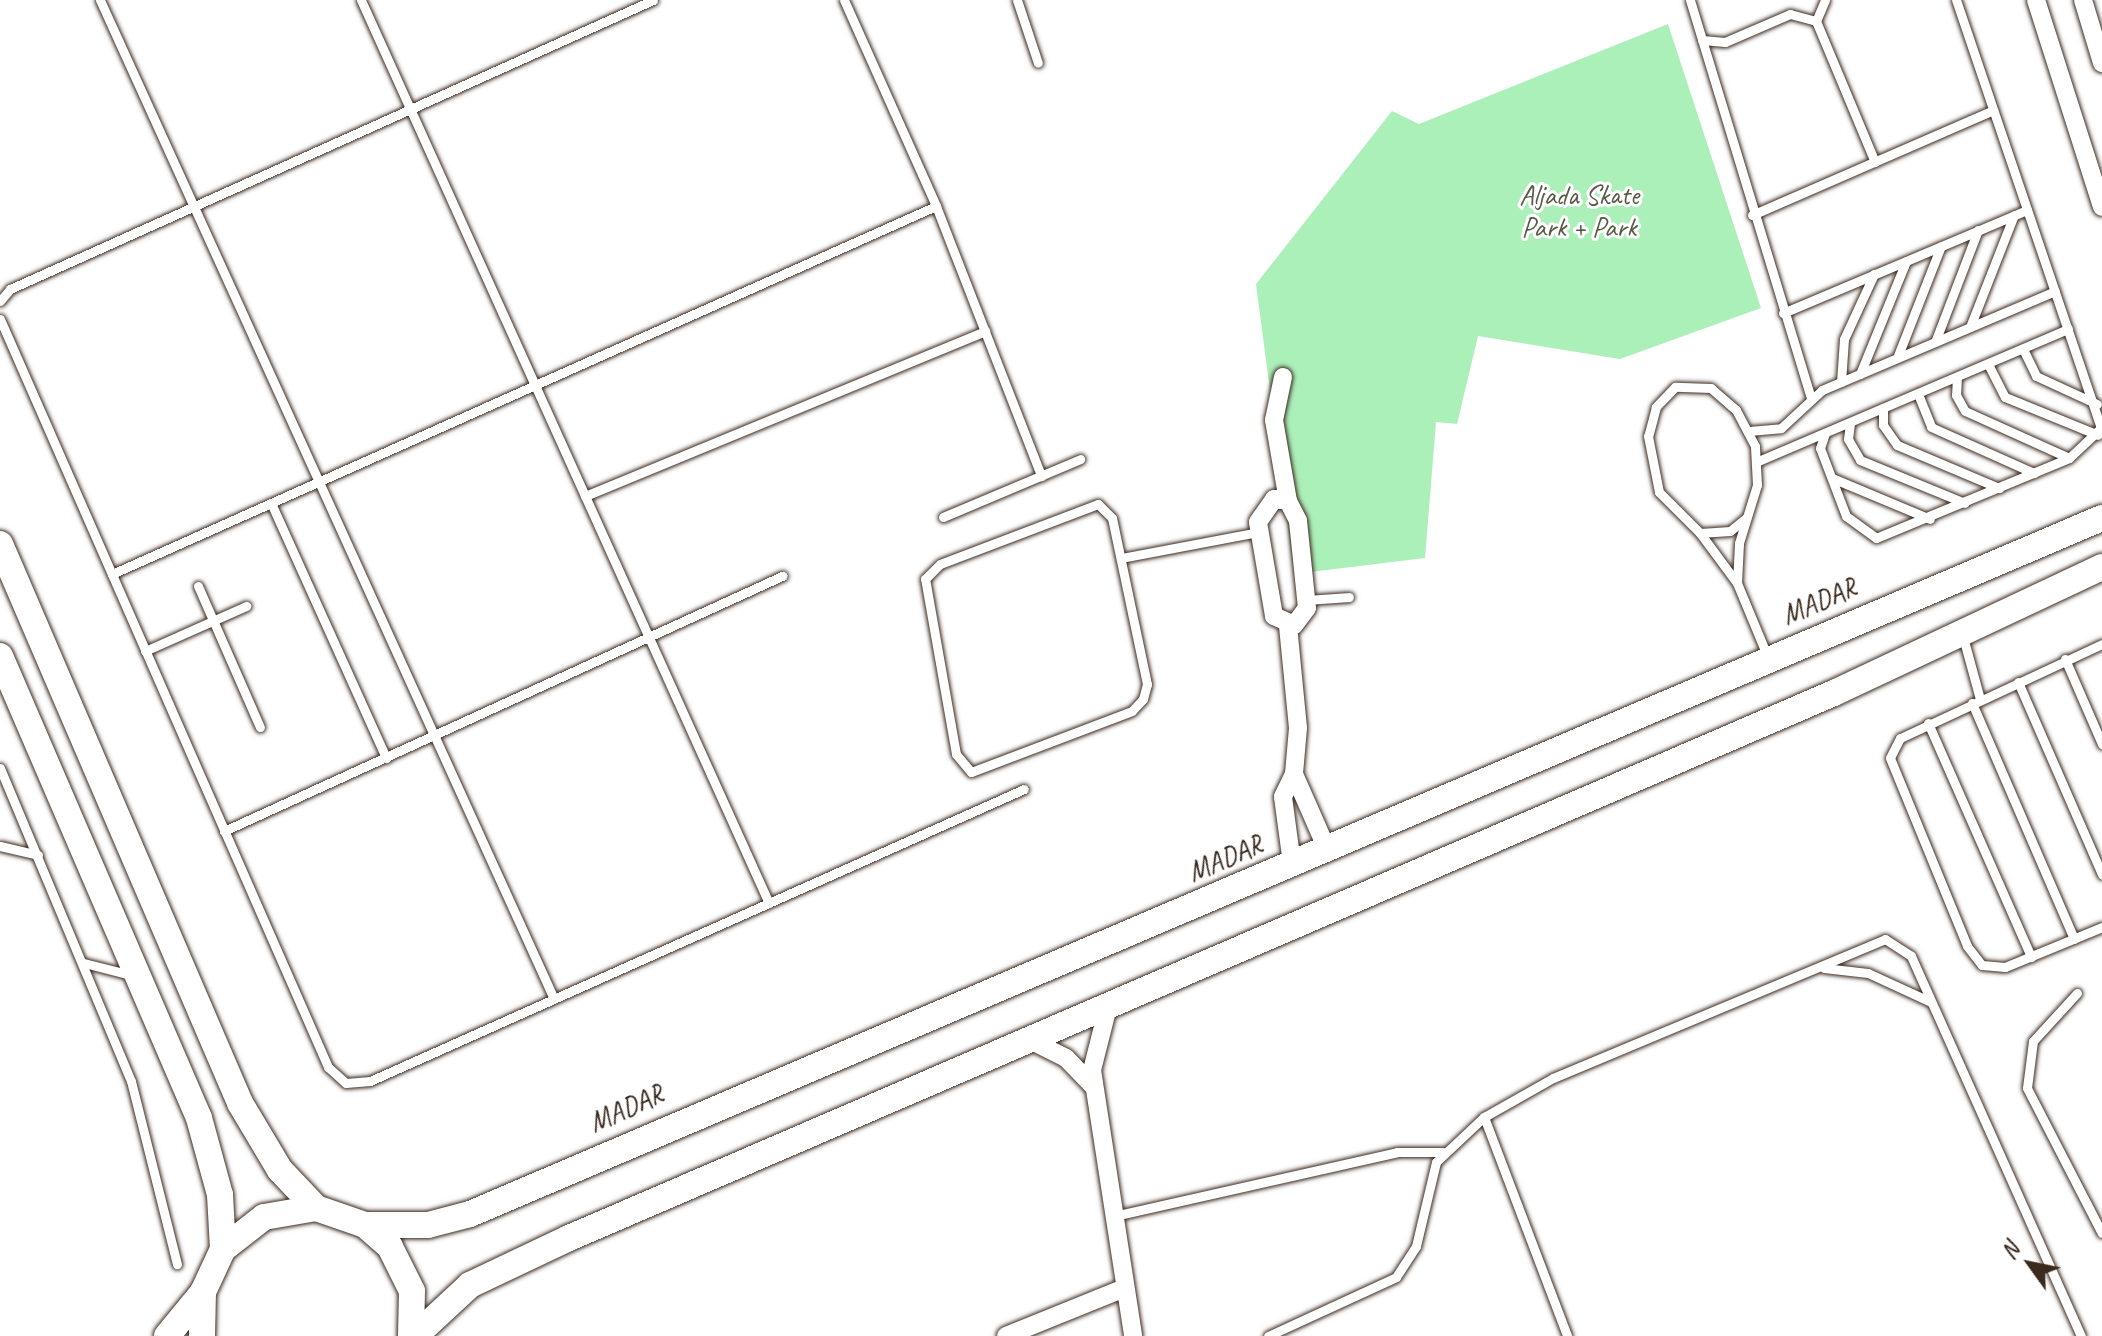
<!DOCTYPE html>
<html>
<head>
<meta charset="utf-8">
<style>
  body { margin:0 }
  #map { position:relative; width:2102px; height:1336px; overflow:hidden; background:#fff; font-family:Caveat,sans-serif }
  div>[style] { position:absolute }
  .green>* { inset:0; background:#abefb9 }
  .roads { filter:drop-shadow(0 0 2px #3b2a1e) drop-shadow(0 0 2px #3b2a1e) }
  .lane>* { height:9px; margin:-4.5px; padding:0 4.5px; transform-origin:4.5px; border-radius:4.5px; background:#fff }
  .street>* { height:18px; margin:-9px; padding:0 9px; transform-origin:9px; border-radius:9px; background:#fff }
  .secondary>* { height:26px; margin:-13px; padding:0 13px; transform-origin:13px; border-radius:13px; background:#fff }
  span { translate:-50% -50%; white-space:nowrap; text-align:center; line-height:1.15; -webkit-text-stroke:6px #fff; paint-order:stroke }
  .park-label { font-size:28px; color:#575b45 }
  .street-label { font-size:28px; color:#3b2a1e }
  .north { position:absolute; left:1990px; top:1224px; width:80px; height:80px; -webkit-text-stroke:6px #fff; paint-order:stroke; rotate:303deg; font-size:22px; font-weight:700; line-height:32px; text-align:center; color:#3b2a1e }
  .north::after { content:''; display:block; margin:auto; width:28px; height:36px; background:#3b2a1e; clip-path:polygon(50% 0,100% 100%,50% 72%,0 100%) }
</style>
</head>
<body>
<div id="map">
  <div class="green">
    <i style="clip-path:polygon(1668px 24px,1761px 308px,1620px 359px,1478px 336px,1457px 424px,1436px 422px,1425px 558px,1294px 574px,1256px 284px,1392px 111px,1419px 124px)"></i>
  </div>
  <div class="roads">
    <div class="lane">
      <i style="left:100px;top:0;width:1097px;rotate:65.56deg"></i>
      <i style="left:361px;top:0;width:991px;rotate:65.69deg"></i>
      <i style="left:844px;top:0;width:226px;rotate:65.9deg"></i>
      <i style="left:936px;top:206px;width:290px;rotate:68.7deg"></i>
      <i style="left:1017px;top:0;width:66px;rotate:71.6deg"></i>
      <i style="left:1690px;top:0;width:417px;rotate:73.1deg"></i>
      <i style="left:1825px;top:0;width:23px;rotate:113deg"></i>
      <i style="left:1816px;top:21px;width:153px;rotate:67.3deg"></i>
      <i style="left:1702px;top:40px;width:23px;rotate:5deg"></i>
      <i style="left:1725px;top:42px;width:71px;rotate:-23.3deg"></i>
      <i style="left:1790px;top:14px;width:27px;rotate:15deg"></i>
      <i style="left:1752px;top:215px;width:263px;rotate:-23.5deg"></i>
      <i style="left:0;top:301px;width:16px;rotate:-50deg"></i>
      <i style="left:10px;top:289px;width:705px;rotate:-24.2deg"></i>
      <i style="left:1783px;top:313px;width:265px;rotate:-22.9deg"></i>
      <i style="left:0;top:319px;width:817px;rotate:66.32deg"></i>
      <i style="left:328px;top:1067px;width:24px;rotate:42deg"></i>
      <i style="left:346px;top:1083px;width:24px;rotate:-5deg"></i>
      <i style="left:370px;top:1081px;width:716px;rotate:-24.06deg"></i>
      <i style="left:1970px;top:327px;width:120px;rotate:-68.6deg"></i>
      <i style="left:1935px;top:342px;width:120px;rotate:-69deg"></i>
      <i style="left:2023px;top:349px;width:30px;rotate:64deg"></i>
      <i style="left:2036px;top:376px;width:67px;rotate:24.7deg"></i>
      <i style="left:1897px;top:358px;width:120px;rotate:-68.6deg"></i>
      <i style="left:1988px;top:364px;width:37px;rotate:63deg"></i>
      <i style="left:2005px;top:397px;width:100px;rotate:22.2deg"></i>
      <i style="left:1860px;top:374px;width:122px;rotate:-67.8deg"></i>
      <i style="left:1957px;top:377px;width:18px;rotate:93deg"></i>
      <i style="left:1956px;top:395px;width:18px;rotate:61deg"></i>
      <i style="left:1965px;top:411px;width:114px;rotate:24.3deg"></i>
      <i style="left:1841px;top:382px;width:43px;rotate:-86deg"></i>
      <i style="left:1844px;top:339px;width:72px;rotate:-65.2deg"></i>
      <i style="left:1918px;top:394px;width:35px;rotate:68deg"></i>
      <i style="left:1931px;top:427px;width:113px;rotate:24.1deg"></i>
      <i style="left:1883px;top:408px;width:17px;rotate:90deg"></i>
      <i style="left:1883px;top:425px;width:24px;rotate:55deg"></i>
      <i style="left:1897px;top:445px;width:111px;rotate:22.9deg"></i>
      <i style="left:1850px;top:423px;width:16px;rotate:97deg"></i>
      <i style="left:1848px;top:439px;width:24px;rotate:60deg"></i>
      <i style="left:1860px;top:460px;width:113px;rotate:22.3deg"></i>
      <i style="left:1749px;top:431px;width:32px;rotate:-5deg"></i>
      <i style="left:1781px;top:428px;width:56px;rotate:-42.8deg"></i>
      <i style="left:1822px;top:390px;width:253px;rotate:-23deg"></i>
      <i style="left:1825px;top:433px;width:16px;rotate:108deg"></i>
      <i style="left:1820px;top:448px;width:73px;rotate:69.1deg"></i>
      <i style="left:1846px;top:516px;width:37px;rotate:36deg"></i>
      <i style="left:1876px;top:538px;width:209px;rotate:-22.5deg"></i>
      <i style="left:2069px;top:458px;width:44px;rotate:-43.2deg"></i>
      <i style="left:2101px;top:428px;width:452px;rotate:-108.7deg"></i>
      <i style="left:1758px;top:461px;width:337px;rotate:-23.1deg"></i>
      <i style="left:1832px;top:478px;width:106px;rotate:22.7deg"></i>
      <i style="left:585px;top:496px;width:433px;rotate:-22.4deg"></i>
      <i style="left:271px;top:503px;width:280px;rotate:65.7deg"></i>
      <i style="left:1098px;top:504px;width:20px;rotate:45deg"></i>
      <i style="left:1112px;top:518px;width:170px;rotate:78.1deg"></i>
      <i style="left:1147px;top:684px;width:16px;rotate:105deg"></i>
      <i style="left:1143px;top:699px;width:16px;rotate:133deg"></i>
      <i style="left:1132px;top:711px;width:172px;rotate:159.2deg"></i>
      <i style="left:971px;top:772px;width:23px;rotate:-130deg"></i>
      <i style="left:956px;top:754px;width:178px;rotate:-100deg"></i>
      <i style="left:925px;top:579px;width:21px;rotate:-45deg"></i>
      <i style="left:940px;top:564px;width:169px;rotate:-20.8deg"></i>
      <i style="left:943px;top:517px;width:149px;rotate:-22.9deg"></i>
      <i style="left:1700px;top:533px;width:62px;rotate:53.5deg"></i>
      <i style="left:1737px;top:583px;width:81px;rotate:67.5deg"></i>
      <i style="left:1121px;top:558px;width:140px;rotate:-10.7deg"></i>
      <i style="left:112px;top:574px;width:902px;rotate:-24.07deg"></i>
      <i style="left:1737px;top:583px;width:40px;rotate:-87.1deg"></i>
      <i style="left:1739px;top:543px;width:61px;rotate:-72.8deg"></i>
      <i style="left:1757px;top:485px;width:39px;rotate:-93deg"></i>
      <i style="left:1755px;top:446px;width:41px;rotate:-117.8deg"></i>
      <i style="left:1736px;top:410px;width:33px;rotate:-139deg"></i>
      <i style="left:1711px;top:388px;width:36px;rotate:-178deg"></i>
      <i style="left:1675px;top:387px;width:28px;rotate:134deg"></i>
      <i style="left:1656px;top:407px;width:30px;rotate:105deg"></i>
      <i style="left:1648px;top:436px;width:57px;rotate:78.9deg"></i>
      <i style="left:1659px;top:492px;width:58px;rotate:45deg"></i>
      <i style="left:1700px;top:533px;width:30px;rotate:-4deg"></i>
      <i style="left:1730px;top:531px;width:21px;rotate:-39deg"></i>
      <i style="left:198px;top:586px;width:154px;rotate:66.3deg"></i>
      <i style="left:1307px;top:600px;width:42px;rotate:-4.1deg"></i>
      <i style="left:1963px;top:637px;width:64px;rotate:74.7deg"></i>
      <i style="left:2102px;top:644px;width:223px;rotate:155deg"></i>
      <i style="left:1900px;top:738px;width:22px;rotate:117deg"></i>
      <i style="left:1890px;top:758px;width:203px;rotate:67.7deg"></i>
      <i style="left:1967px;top:946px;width:24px;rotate:52deg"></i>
      <i style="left:1982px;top:965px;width:23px;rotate:5deg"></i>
      <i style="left:2005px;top:967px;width:105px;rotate:-22.4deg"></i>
      <i style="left:145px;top:651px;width:111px;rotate:-24deg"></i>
      <i style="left:2065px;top:659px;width:93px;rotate:66.5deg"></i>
      <i style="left:2018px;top:682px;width:210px;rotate:66.4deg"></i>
      <i style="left:1972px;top:703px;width:257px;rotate:66.6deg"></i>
      <i style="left:1928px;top:723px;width:256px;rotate:66.2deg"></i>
      <i style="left:0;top:768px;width:339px;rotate:67.3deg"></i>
      <i style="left:131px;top:1081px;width:189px;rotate:75.9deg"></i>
      <i style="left:224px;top:831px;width:614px;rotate:-24.56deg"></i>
      <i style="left:0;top:846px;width:39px;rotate:13deg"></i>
      <i style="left:84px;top:963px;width:49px;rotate:14.3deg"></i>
      <i style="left:1824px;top:968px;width:44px;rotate:6.5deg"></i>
      <i style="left:1868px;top:973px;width:69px;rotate:24.7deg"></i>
      <i style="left:2077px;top:993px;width:65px;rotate:132.5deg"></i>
      <i style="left:2033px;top:1041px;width:47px;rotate:97.3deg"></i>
      <i style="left:2027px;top:1088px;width:163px;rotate:62.7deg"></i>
      <i style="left:1484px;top:1117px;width:234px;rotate:69.2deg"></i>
      <i style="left:1114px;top:1216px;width:290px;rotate:-12.7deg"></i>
      <i style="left:1397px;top:1152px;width:46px"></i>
      <i style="left:1268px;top:1336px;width:141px;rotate:-24.7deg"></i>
      <i style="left:1396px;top:1277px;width:37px;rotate:-57deg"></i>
      <i style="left:1416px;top:1246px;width:86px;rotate:-76.6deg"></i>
      <i style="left:1436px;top:1162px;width:66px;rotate:-43.2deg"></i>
      <i style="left:1484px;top:1117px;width:79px;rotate:-29.5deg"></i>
      <i style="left:1553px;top:1078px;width:360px;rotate:-22.7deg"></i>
      <i style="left:1885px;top:939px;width:31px;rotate:33deg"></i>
      <i style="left:1911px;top:956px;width:416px;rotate:65.9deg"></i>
    </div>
    <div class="street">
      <i style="left:2036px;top:0;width:217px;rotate:72.3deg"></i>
      <i style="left:2083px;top:0;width:66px;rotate:73.2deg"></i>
      <i style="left:1283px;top:377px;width:44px;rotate:101.8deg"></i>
      <i style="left:1274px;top:420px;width:82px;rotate:80.2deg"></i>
      <i style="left:1274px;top:499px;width:14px;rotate:8deg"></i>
      <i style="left:1288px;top:501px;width:22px;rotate:63deg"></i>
      <i style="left:1298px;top:521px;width:87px;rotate:84.1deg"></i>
      <i style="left:1307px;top:608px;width:21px;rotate:127deg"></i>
      <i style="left:1294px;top:625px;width:22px;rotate:-156deg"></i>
      <i style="left:1274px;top:616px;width:95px;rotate:-99.7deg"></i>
      <i style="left:1258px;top:522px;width:28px;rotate:-55deg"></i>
      <i style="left:1288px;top:626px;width:102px;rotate:84.4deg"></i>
      <i style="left:1298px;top:728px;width:46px;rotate:95deg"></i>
      <i style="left:1294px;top:774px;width:25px;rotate:116deg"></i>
      <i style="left:1283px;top:797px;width:68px;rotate:82.3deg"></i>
      <i style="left:1294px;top:774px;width:82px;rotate:66.3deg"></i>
      <i style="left:1109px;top:1003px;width:69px;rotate:104.2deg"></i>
      <i style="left:1092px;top:1070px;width:269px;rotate:81.2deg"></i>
      <i style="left:1030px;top:1040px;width:40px;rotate:26.6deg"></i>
      <i style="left:1066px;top:1058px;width:40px;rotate:46deg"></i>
      <i style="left:1006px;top:1336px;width:128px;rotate:-22deg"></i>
    </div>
    <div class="secondary">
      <i style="left:0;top:544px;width:608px;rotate:66.76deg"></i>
      <i style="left:240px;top:1103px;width:78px;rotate:59.2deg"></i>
      <i style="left:280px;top:1170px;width:52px;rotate:46.5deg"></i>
      <i style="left:0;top:656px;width:503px;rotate:66.7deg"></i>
      <i style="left:199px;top:1118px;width:80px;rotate:74.7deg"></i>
      <i style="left:220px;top:1195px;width:54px;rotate:86.8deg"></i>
      <i style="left:365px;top:1225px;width:63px"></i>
      <i style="left:428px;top:1225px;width:43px;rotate:-14.7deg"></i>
      <i style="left:470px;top:1214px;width:1774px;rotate:-23.1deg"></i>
      <i style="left:167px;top:1336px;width:57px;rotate:-50.7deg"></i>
      <i style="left:202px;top:1336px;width:44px;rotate:-88.7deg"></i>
      <i style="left:203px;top:1292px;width:47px;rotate:-65.1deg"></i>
      <i style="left:223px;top:1249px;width:52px;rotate:-38deg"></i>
      <i style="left:264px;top:1217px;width:53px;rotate:-9.8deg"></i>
      <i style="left:316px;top:1208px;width:52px;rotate:19.1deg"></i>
      <i style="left:365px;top:1225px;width:33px;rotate:41deg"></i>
      <i style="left:390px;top:1247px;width:49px;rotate:63.4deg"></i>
      <i style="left:412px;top:1291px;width:45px;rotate:91.3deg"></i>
      <i style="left:415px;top:1336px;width:75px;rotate:-42.8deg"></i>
      <i style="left:470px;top:1285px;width:110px;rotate:-25.4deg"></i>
      <i style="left:569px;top:1238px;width:1377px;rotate:-23.31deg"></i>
      <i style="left:1834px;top:693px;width:296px;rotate:-25.2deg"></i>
    </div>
  </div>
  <div class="park-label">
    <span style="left:1579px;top:211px">Aljada Skate<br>Park + Park</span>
  </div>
  <div class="street-label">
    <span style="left:1819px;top:601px;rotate:-23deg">MADAR</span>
    <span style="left:1225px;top:858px;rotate:-23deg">MADAR</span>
    <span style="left:626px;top:1108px;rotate:-24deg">MADAR</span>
  </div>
  <div class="north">N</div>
</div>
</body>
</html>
